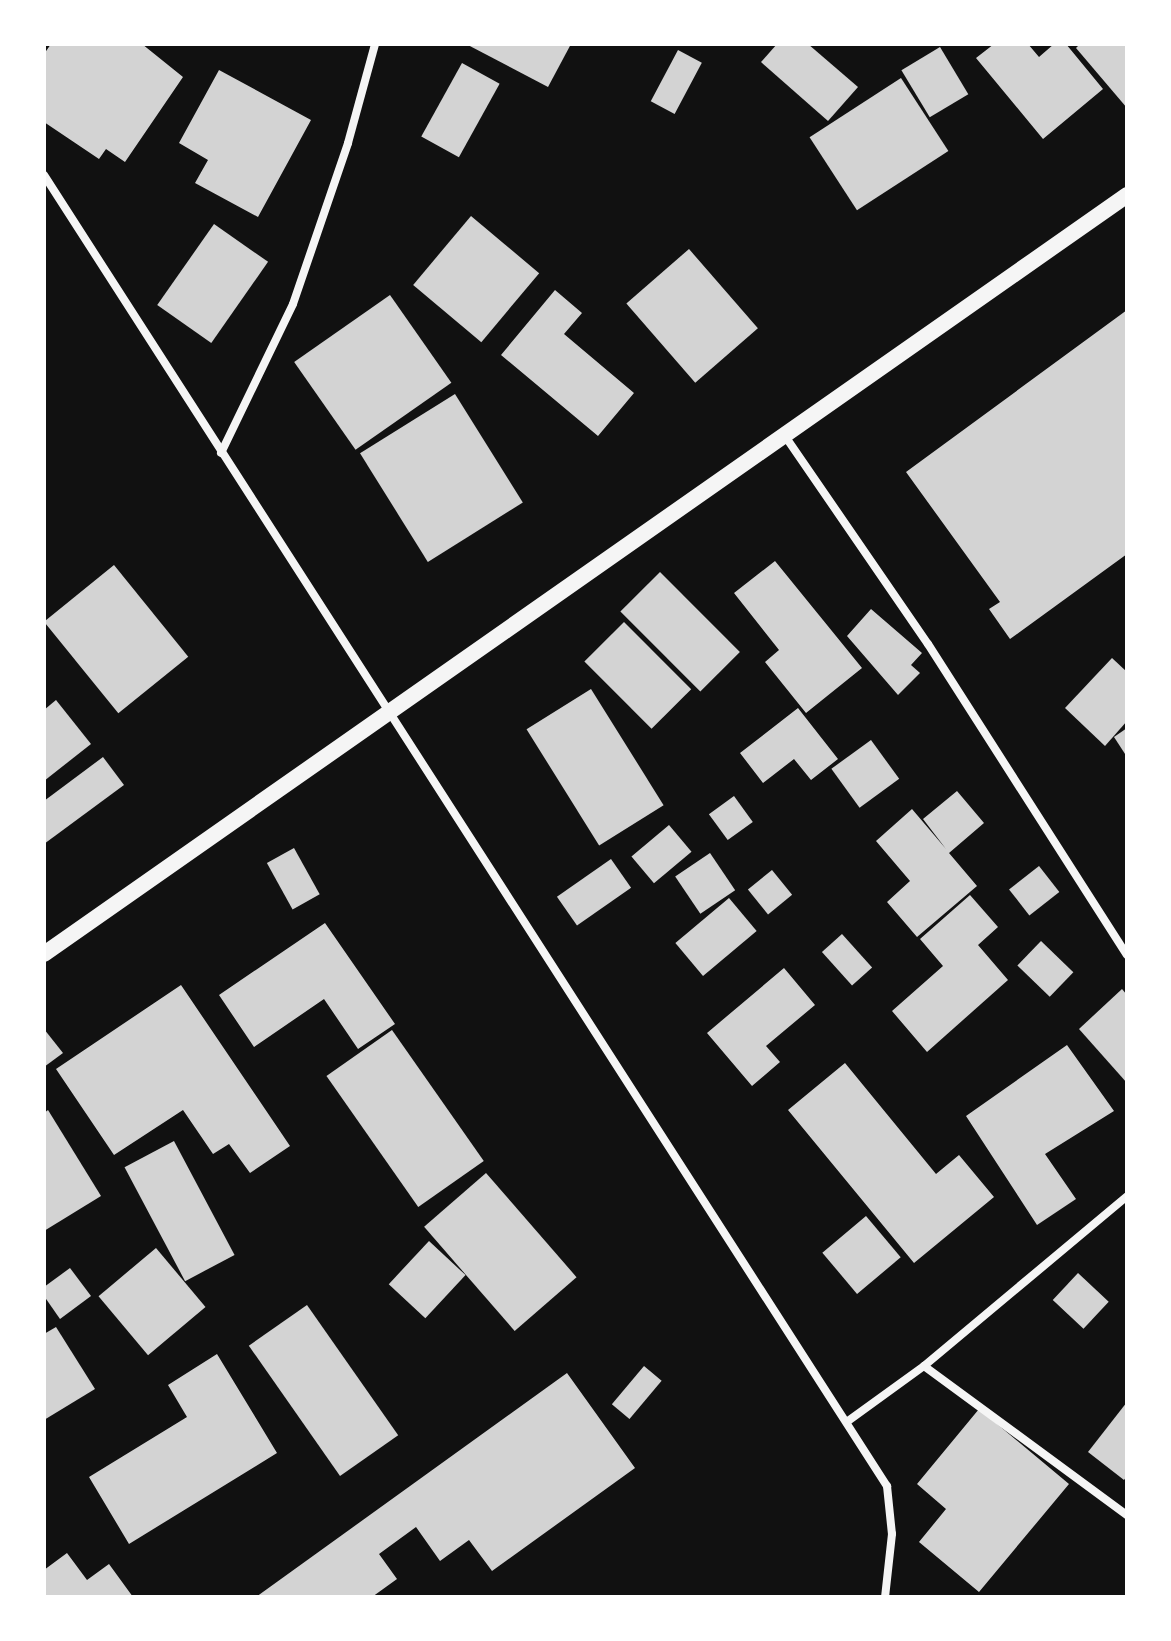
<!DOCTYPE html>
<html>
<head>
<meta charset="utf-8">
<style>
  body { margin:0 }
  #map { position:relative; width:1171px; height:1641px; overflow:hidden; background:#111; font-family:Ubuntu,sans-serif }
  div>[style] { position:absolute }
  .building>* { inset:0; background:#d3d3d3; transform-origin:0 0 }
  .minor>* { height:8px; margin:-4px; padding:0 4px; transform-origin:4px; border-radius:4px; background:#f5f5f5 }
  .secondary>* { height:16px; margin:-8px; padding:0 8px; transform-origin:8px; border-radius:8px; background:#f5f5f5 }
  span { translate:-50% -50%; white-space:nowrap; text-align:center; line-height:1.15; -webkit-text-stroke:7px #fff; paint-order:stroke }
  .frame { position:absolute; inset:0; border:46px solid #fff; pointer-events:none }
</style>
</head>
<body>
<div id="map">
  <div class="building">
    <i style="clip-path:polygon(51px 44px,142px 44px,183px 77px,125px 162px,106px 149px,99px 159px,44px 122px,44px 54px)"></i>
    <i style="clip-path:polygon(466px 44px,571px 44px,548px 87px)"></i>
    <i style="clip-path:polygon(777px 44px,808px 44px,858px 87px,828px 121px,761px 62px)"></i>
    <i style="clip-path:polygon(994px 44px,1028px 44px,1039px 57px,1054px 44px,1066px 44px,1103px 89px,1043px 139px,976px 58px)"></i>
    <i style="clip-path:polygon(1080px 44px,1127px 44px,1127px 108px,1076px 48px)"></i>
    <i style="left:940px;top:47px;width:55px;height:45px;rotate:59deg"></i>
    <i style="left:678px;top:50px;width:27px;height:58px;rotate:28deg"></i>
    <i style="left:462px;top:63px;width:43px;height:84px;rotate:29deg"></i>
    <i style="clip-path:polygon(219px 70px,311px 120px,258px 217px,195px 183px,208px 160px,179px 143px)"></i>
    <i style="left:901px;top:78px;width:87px;height:109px;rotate:57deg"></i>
    <i style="left:471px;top:216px;width:89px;height:90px;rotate:40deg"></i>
    <i style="left:214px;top:224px;width:66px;height:99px;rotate:35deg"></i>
    <i style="left:689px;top:249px;width:105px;height:83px;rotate:49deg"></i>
    <i style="clip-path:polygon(555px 290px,582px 313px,564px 334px,634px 393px,598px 436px,501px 355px)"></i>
    <i style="left:390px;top:295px;width:107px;height:117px;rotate:55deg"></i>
    <i style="clip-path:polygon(1127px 310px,1127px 554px,1010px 639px,989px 609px,1000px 602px,906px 472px)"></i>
    <i style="left:455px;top:394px;width:128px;height:112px;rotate:58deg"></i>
    <i style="clip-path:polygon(775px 561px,862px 668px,806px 713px,765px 662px,779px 650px,734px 593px)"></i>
    <i style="left:114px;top:565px;width:118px;height:90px;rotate:51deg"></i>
    <i style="left:660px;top:572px;width:113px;height:56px;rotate:45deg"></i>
    <i style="clip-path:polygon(871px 609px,922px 653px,911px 665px,920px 673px,898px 695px,847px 636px)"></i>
    <i style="left:624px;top:622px;width:95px;height:56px;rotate:45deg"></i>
    <i style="clip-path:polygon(1112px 658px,1127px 672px,1127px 721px,1105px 746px,1065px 708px)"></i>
    <i style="left:591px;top:689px;width:137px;height:76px;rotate:58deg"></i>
    <i style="clip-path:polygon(56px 700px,91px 744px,44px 781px,44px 710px)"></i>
    <i style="clip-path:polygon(798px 708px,838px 759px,811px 780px,794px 759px,763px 783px,740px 753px)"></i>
    <i style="clip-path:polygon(1127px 728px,1127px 757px,1114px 737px)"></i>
    <i style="left:871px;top:740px;width:48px;height:49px;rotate:54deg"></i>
    <i style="clip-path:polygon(103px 757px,124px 785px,44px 844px,44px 801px)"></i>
    <i style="clip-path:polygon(957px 791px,984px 823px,949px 853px,977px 886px,917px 937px,887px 902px,910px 881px,876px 841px,912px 809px,946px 849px,923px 819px)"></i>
    <i style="left:734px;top:796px;width:32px;height:31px;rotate:54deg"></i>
    <i style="left:669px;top:825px;width:35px;height:49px;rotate:50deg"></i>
    <i style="left:294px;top:848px;width:53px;height:31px;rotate:61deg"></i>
    <i style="left:710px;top:853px;width:45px;height:42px;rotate:56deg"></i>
    <i style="left:611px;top:859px;width:35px;height:66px;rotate:55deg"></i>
    <i style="left:1039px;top:866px;width:33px;height:38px;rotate:52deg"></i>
    <i style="left:772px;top:870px;width:32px;height:31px;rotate:51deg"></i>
    <i style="clip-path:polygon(970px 895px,998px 927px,978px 945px,1008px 980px,927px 1052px,892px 1011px,943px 966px,920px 939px)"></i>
    <i style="left:729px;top:898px;width:43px;height:70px;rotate:50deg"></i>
    <i style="clip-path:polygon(325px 923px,395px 1024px,358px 1049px,324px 999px,254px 1047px,219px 995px)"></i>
    <i style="left:842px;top:934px;width:45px;height:27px;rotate:48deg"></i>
    <i style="left:1041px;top:941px;width:45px;height:34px;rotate:44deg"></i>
    <i style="clip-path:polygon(784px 968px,815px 1005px,766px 1046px,780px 1062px,752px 1086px,707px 1033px)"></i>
    <i style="clip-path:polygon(181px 985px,290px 1146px,250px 1173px,229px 1144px,213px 1154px,183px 1110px,114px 1155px,56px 1069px)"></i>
    <i style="clip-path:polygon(1122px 989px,1127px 995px,1127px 1083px,1079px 1029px)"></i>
    <i style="clip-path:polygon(44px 1029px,63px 1053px,44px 1067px)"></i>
    <i style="left:392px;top:1030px;width:160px;height:80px;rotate:55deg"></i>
    <i style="clip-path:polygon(1067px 1045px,1114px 1111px,1045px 1154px,1076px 1199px,1037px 1225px,966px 1116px)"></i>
    <i style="clip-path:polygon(845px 1063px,936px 1174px,959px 1155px,994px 1197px,914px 1263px,788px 1110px)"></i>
    <i style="clip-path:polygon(48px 1110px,101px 1196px,44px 1231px,44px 1113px)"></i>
    <i style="left:174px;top:1141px;width:129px;height:56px;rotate:62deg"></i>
    <i style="left:486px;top:1173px;width:138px;height:82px;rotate:49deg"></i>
    <i style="left:866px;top:1216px;width:54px;height:57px;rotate:50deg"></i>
    <i style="left:429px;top:1241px;width:50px;height:59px;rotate:43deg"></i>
    <i style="left:156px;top:1248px;width:77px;height:75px;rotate:50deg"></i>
    <i style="clip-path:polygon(70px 1268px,91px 1296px,60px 1319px,44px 1296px,44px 1287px)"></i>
    <i style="left:1078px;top:1273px;width:42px;height:37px;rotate:43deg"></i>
    <i style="left:307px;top:1305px;width:159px;height:71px;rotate:55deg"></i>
    <i style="clip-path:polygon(56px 1327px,95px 1389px,44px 1420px,44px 1334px)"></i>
    <i style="clip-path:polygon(217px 1354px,277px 1453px,129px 1544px,89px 1477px,187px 1417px,168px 1385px)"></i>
    <i style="left:644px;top:1366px;width:23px;height:50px;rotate:40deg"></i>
    <i style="clip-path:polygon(567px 1373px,635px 1468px,492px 1571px,469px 1540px,440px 1561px,416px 1527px,379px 1554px,397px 1579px,372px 1597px,256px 1597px)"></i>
    <i style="clip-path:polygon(1127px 1402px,1127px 1476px,1124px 1480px,1088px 1452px)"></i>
    <i style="clip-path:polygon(979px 1409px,1069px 1484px,979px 1592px,919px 1542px,946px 1509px,917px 1484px)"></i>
    <i style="clip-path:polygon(67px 1553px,87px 1580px,109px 1564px,133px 1597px,44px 1597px,44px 1570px)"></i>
  </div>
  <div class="minor">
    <i style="left:44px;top:175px;width:1559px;rotate:57.26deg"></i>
    <i style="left:887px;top:1486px;width:48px;rotate:84.1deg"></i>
    <i style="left:892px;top:1534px;width:63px;rotate:96.3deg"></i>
    <i style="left:785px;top:436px;width:252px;rotate:55.5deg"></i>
    <i style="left:928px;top:644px;width:369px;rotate:57.4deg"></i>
    <i style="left:221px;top:453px;width:165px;rotate:-64.2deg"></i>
    <i style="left:293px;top:304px;width:170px;rotate:-71.1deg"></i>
    <i style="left:348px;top:143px;width:103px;rotate:-74.7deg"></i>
    <i style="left:924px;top:1366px;width:252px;rotate:36.3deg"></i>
    <i style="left:848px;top:1421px;width:94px;rotate:-35.9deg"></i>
    <i style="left:924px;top:1366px;width:265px;rotate:-39.9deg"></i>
  </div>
  <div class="secondary">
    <i style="left:44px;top:954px;width:1322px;rotate:-35.02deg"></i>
  </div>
  <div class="frame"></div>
</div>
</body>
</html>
